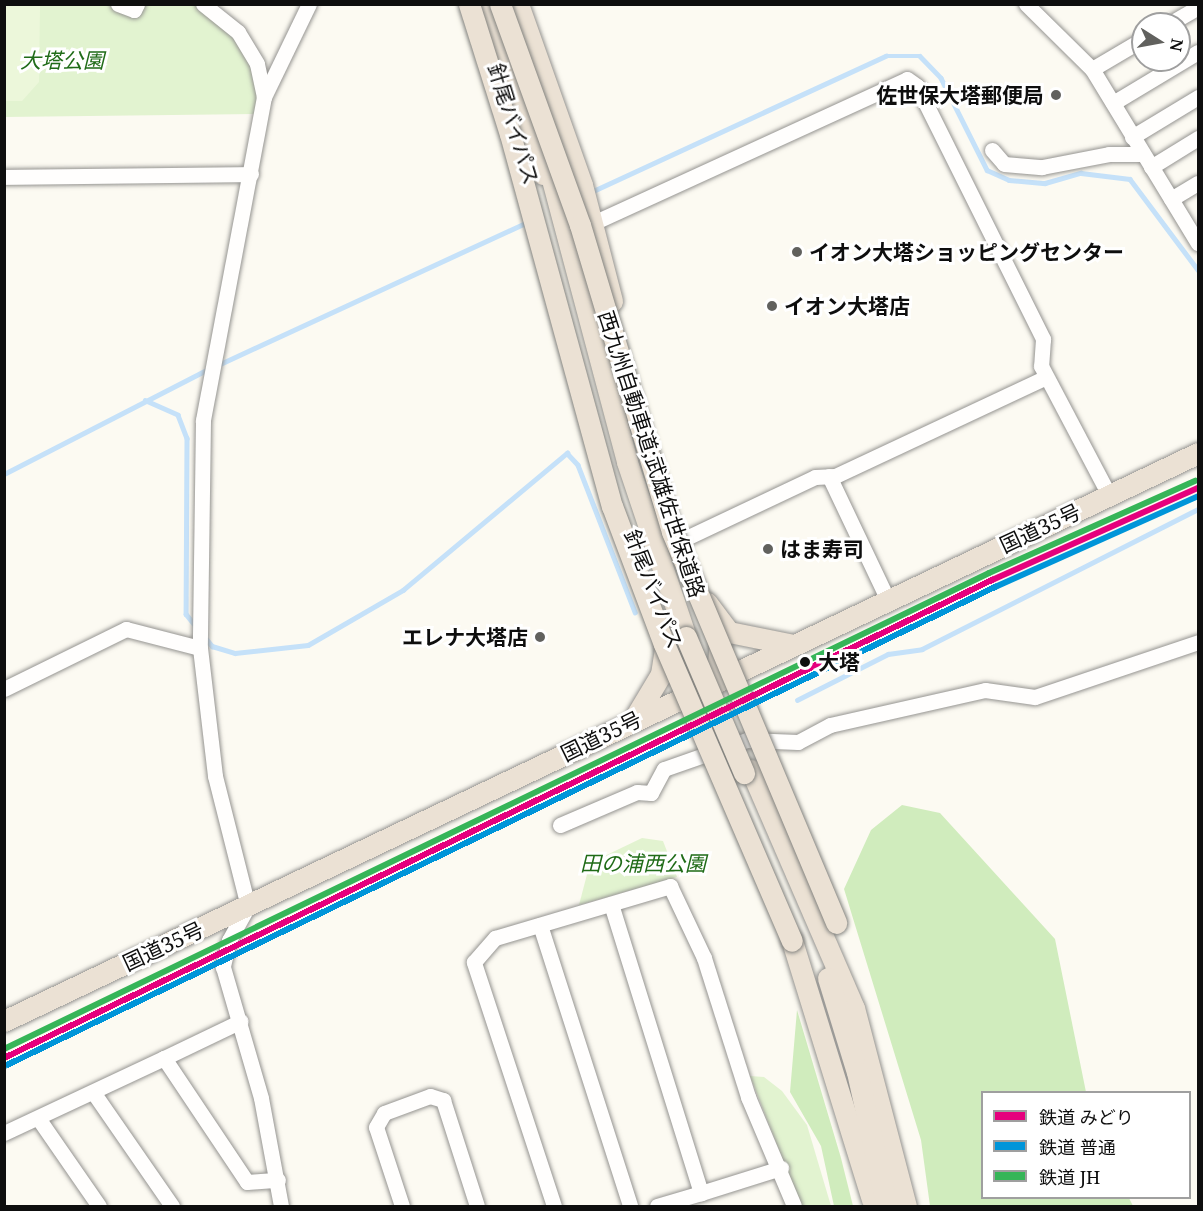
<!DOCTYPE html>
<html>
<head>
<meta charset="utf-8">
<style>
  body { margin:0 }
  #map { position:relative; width:1203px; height:1211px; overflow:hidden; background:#fcfaf2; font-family:"Noto Serif","Noto Sans JP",serif }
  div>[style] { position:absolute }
  .green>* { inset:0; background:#e2f3d0 }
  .forest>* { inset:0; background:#d0ecbd }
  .pitch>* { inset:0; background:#ecf7da }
  .stream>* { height:4.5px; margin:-2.25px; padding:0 2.25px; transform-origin:2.25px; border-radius:2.25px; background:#c5e1f9 }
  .roads { filter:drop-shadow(0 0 2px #959491) drop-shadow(0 0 2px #959491) }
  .minor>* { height:15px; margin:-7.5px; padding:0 7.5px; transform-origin:7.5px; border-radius:7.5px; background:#fffefd }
  .highway>* { height:21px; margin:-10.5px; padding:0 10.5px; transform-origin:10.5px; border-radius:10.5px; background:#ebe1d4 }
  .bridges { filter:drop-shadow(0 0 2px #82827e) drop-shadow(0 0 2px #82827e) }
  .highway-bridge>* { height:21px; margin:-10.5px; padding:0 10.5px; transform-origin:10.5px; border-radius:10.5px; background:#ebe1d4 }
  .rail-1>* { height:6px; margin:-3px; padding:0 3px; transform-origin:3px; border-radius:3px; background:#e5007d }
  .rail-2>* { height:6px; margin:-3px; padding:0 3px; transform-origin:3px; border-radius:3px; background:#0095d9 }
  .rail-3>* { height:6px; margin:-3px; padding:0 3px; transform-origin:3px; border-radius:3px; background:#36b558 }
  .dots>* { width:16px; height:16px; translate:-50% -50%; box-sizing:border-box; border:3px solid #fff; border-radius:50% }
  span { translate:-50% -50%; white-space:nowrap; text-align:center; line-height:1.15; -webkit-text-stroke:6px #fff; paint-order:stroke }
  .park-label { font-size:21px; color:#206c18; font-style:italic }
  .poi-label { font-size:21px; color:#0e0e0e; font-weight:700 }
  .right { translate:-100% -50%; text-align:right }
  .left { translate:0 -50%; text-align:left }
  .street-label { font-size:21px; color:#0e0e0e }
  .stop-label { font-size:21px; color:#0e0e0e; font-weight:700 }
  .frame { position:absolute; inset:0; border:6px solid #0e0e0e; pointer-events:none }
  .legend { position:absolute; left:981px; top:1091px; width:210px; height:108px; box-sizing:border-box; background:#fff; border:2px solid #9f9f9f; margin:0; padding:8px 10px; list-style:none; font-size:18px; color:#0e0e0e }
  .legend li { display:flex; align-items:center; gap:12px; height:30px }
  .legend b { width:30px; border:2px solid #9f9f9f }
  .north { position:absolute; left:1131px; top:12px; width:60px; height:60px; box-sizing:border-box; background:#fff; border:2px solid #9f9f9f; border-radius:50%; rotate:101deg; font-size:16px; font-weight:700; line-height:24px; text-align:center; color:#0e0e0e }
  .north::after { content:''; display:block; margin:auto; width:21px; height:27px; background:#61615e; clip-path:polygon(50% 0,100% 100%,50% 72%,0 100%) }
</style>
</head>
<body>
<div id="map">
  <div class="green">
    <i style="clip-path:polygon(4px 5px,204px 5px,257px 64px,261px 114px,5px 117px)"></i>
    <i style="clip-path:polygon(642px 838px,663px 841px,677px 877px,579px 905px,590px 863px)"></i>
    <i style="clip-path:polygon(750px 1076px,764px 1077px,782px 1091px,807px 1125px,831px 1206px,801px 1206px)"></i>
  </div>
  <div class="forest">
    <i style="clip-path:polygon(902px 805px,940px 813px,1055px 939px,1086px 1092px,982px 1092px,982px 1198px,1129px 1198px,1133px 1206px,930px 1206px,921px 1140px,844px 889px,871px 830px)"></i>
    <i style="clip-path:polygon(797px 1010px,841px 1158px,853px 1206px,834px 1206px,821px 1146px,790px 1092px)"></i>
  </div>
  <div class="pitch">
    <i style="clip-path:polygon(4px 5px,40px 5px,39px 82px,22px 101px,5px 101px)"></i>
  </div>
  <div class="stream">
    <i style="left:591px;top:192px;width:325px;rotate:-24.8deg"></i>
    <i style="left:886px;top:56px;width:34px"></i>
    <i style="left:920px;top:56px;width:30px;rotate:46deg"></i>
    <i style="left:941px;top:78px;width:103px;rotate:63.4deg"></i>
    <i style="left:987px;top:170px;width:24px;rotate:24deg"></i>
    <i style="left:1009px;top:180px;width:36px;rotate:5deg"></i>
    <i style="left:1045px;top:183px;width:37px;rotate:-16deg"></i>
    <i style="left:1081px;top:173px;width:49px;rotate:7deg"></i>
    <i style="left:1130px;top:179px;width:114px;rotate:53.2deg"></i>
    <i style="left:218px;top:365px;width:343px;rotate:-24.8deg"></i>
    <i style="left:145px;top:400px;width:36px;rotate:24deg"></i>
    <i style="left:178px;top:415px;width:25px;rotate:69deg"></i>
    <i style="left:187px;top:438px;width:176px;rotate:90.3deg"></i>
    <i style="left:186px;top:614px;width:14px;rotate:51deg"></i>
    <i style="left:4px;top:474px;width:232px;rotate:-27.2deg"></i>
    <i style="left:204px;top:636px;width:13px;rotate:51deg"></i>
    <i style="left:212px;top:646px;width:24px;rotate:17deg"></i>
    <i style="left:235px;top:653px;width:73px;rotate:-6.3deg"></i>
    <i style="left:308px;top:645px;width:110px;rotate:-30.1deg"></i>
    <i style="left:403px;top:590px;width:214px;rotate:-39.9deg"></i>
    <i style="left:567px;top:453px;width:16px;rotate:47deg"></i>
    <i style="left:578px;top:465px;width:158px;rotate:68.8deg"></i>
    <i style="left:797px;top:700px;width:102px;rotate:-26.8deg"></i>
    <i style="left:888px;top:654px;width:34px;rotate:-8deg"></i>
    <i style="left:922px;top:649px;width:309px;rotate:-26.9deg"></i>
  </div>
  <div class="roads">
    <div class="minor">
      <i style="left:118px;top:4px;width:17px;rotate:21deg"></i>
      <i style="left:134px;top:10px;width:7px;rotate:-63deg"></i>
      <i style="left:203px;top:4px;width:45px;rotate:38.7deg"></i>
      <i style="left:238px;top:32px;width:37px;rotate:59deg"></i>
      <i style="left:257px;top:64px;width:34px;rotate:78deg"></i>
      <i style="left:264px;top:97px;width:329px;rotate:100.7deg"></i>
      <i style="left:203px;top:420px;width:228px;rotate:90.8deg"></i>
      <i style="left:200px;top:648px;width:129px;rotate:83.3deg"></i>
      <i style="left:215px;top:776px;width:134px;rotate:75.8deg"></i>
      <i style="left:248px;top:906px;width:39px;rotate:119deg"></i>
      <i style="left:229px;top:940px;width:28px;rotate:103deg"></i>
      <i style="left:223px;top:967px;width:136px;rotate:73.8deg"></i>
      <i style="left:261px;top:1098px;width:110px;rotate:79.5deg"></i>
      <i style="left:1026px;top:4px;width:93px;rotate:44.6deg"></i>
      <i style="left:1169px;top:24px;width:34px;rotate:-30deg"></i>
      <i style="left:1143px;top:39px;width:59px;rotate:149.5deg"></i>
      <i style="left:1092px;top:69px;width:204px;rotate:58.7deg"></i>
      <i style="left:264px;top:97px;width:103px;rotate:-64.2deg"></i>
      <i style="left:1113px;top:103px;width:99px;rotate:-31deg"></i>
      <i style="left:1132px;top:137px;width:77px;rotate:-31.2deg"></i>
      <i style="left:992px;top:150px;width:18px;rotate:49deg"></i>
      <i style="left:1004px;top:164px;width:38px;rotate:5deg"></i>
      <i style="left:1042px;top:167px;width:68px;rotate:-11deg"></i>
      <i style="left:1109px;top:154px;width:34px"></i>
      <i style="left:1151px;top:167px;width:55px;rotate:-31.7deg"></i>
      <i style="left:4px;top:177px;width:247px;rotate:-0.7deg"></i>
      <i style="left:1171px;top:199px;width:31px;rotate:-31deg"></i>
      <i style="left:593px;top:223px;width:345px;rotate:-24.6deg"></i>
      <i style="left:907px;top:79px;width:12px;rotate:35deg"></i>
      <i style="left:917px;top:86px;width:283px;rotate:63.5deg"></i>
      <i style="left:1043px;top:339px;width:27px;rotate:94deg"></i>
      <i style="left:1041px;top:366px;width:146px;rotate:62.2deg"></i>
      <i style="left:829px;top:476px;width:137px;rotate:64.6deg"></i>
      <i style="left:684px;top:539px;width:145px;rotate:-25.3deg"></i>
      <i style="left:815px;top:477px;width:20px;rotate:-3deg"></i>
      <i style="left:835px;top:476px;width:233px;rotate:-25.1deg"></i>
      <i style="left:4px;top:689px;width:136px;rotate:-26.2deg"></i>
      <i style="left:126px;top:629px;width:76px;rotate:14.4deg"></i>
      <i style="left:560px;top:825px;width:84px;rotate:-23.2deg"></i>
      <i style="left:637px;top:792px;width:14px;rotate:4deg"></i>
      <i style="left:651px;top:793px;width:27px;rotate:-62deg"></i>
      <i style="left:664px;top:769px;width:88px;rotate:-19.3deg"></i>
      <i style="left:747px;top:740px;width:51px;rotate:2.2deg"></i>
      <i style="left:798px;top:742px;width:36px;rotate:-28deg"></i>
      <i style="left:830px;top:725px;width:159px;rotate:-12.7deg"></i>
      <i style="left:985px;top:690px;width:50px;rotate:8deg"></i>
      <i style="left:1035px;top:697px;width:172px;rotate:-18.6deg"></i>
      <i style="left:611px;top:904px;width:303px;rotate:72.7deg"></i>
      <i style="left:701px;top:1193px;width:84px;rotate:-17.4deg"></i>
      <i style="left:540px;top:925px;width:295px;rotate:72.2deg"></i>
      <i style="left:164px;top:1058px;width:85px;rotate:-25.7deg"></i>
      <i style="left:93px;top:1092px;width:139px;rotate:55.3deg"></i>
      <i style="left:38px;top:1118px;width:107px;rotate:55.3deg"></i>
      <i style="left:4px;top:1133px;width:177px;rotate:-25.1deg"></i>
      <i style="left:164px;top:1058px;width:149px;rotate:56.2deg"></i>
      <i style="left:247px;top:1182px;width:31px;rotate:-4deg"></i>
      <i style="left:402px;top:1206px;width:83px;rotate:-108.2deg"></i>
      <i style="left:376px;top:1127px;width:16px;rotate:-60deg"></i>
      <i style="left:384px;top:1113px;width:49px;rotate:-20.3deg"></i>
      <i style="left:430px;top:1096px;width:14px;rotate:17deg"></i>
      <i style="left:443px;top:1100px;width:111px;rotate:72.2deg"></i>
      <i style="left:554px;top:1206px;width:257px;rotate:-108.2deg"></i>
      <i style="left:474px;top:962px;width:32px;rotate:-49deg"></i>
      <i style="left:495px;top:938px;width:183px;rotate:-16.5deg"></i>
      <i style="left:670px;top:886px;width:80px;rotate:64.7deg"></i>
      <i style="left:704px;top:958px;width:146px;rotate:72.4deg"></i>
      <i style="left:748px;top:1097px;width:118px;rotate:67.1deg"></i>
      <i style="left:657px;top:1206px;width:46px;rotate:-16.5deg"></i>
    </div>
    <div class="highway">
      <i style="left:481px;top:4px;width:181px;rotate:70deg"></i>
      <i style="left:518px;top:4px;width:192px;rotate:70.5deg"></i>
      <i style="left:582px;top:185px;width:120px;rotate:75.5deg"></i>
      <i style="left:546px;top:157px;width:316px;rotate:75.1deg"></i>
      <i style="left:627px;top:462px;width:185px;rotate:71.4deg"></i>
      <i style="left:707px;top:603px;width:36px;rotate:53deg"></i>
      <i style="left:729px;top:632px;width:66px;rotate:11.3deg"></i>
      <i style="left:673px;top:641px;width:26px;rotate:67deg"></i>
      <i style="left:683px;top:665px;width:37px;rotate:26deg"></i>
      <i style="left:716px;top:681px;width:36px;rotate:-84deg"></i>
      <i style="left:633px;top:721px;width:55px;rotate:-59.2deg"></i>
      <i style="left:661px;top:674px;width:33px;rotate:-81deg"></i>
      <i style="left:751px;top:770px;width:259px;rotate:66.6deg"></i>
      <i style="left:854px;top:1008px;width:205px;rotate:75.3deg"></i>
      <i style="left:792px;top:941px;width:271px;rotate:72.8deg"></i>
      <i style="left:828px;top:978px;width:98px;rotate:72.9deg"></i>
      <i style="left:857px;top:1072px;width:137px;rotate:77.4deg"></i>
      <i style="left:4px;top:1021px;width:1322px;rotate:-25.44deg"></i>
    </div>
  </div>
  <div class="bridges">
    <div class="highway-bridge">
      <i style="left:469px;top:4px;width:136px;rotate:72.5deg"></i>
      <i style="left:510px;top:134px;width:386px;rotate:74.7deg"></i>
      <i style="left:612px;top:506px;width:147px;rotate:69.4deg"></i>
      <i style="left:664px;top:644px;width:323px;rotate:66.7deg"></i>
      <i style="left:500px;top:4px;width:235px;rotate:70.1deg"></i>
      <i style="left:580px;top:225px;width:320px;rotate:73.3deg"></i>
      <i style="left:672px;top:532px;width:424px;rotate:67.2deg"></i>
      <i style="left:686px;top:637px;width:148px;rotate:66.9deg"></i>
    </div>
  </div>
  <div class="rail-1">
    <i style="left:4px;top:1058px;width:1098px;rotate:-25.82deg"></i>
    <i style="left:992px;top:580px;width:226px;rotate:-24.1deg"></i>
  </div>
  <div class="rail-2">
    <i style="left:7px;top:1065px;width:1098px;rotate:-25.82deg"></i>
    <i style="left:995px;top:587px;width:222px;rotate:-24.1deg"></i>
  </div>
  <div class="rail-3">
    <i style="left:4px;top:1049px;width:1094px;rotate:-25.79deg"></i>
    <i style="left:989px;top:573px;width:226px;rotate:-24.1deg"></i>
  </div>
  <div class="dots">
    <i style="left:1056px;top:95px;background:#61615e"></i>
    <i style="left:797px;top:252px;background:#61615e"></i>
    <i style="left:772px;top:306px;background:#61615e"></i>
    <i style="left:768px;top:549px;background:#61615e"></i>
    <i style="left:540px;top:637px;background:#61615e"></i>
    <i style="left:805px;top:662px;background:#0e0e0e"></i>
  </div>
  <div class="park-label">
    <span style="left:62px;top:60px">大塔公園</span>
    <span style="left:643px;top:863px">田の浦西公園</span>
  </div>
  <div class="poi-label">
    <span class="right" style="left:1044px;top:95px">佐世保大塔郵便局</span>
    <span class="left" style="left:809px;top:252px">イオン大塔ショッピングセンター</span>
    <span class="left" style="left:784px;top:306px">イオン大塔店</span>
    <span class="left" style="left:780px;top:549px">はま寿司</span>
    <span class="right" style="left:528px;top:637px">エレナ大塔店</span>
  </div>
  <div class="street-label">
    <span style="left:514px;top:124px;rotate:73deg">針尾バイパス</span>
    <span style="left:652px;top:454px;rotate:72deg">西九州自動車道;武雄佐世保道路</span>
    <span style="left:1040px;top:528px;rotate:-25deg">国道35号</span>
    <span style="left:654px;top:589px;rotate:69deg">針尾バイパス</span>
    <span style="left:601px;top:736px;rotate:-26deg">国道35号</span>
    <span style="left:163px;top:946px;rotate:-25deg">国道35号</span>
  </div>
  <div class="stop-label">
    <span class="left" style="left:818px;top:662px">大塔</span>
  </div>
  <div class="frame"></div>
  <ul class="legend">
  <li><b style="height:8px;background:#e5007d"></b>鉄道 みどり</li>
  <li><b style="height:8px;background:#0095d9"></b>鉄道 普通</li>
  <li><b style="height:8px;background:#36b558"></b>鉄道 JH</li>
  </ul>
  <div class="north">N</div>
</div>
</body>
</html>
